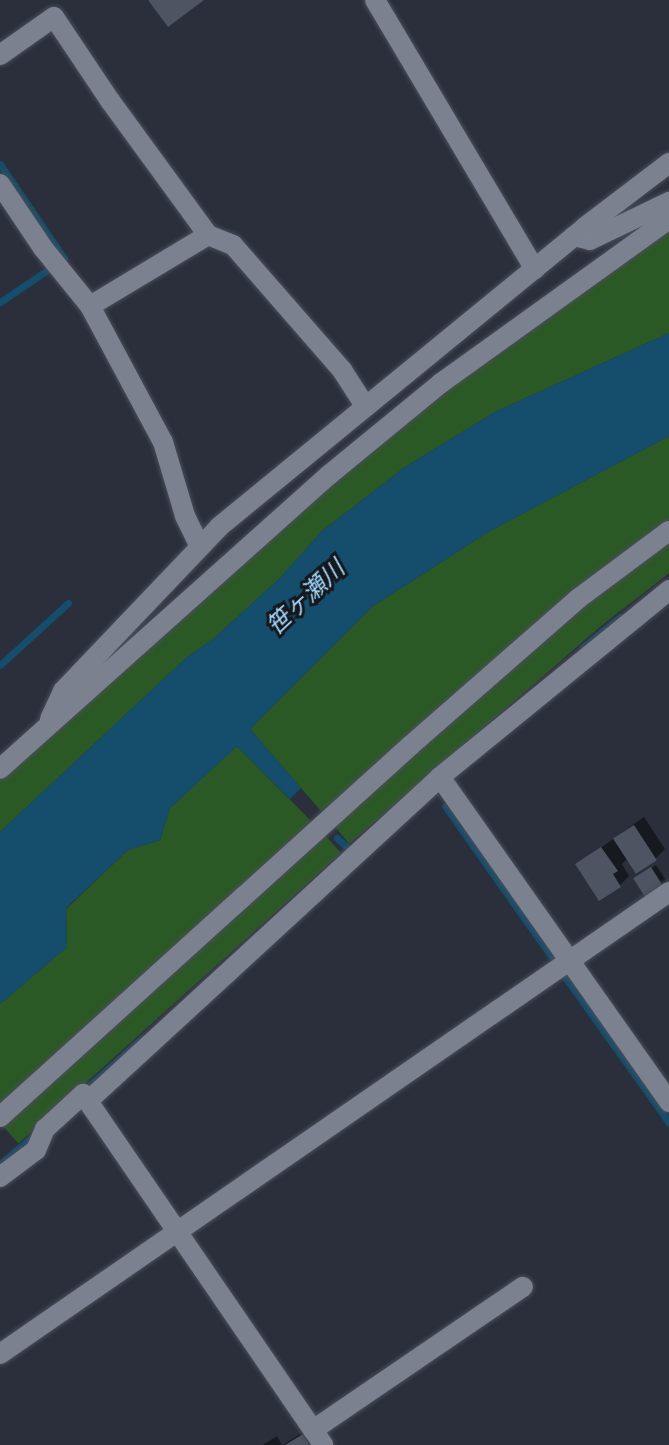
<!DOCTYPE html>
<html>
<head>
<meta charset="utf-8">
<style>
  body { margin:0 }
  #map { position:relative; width:669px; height:1445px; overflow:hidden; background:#2a2f3b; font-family:Signika,"Noto Sans JP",sans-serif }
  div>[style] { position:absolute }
  .green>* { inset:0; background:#2b5925; transform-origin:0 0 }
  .water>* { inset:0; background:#144e6c }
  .shadow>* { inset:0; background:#0007 }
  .stream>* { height:7px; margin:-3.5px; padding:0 3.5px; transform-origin:3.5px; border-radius:3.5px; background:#144e6c }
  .building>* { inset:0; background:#4f5462; transform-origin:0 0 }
  .roads { filter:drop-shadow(0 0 2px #4a4d58) drop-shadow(0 0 2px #4a4d58) }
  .street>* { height:20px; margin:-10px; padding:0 10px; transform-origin:10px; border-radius:10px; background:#7c8190 }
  span { translate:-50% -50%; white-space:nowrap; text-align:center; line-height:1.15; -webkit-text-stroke:6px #15171d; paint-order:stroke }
  .water-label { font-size:24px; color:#9fd6fa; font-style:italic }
</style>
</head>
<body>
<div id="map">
  <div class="green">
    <i style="clip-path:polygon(669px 226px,669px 333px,495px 412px,405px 467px,322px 531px,280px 578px,212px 640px,186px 658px,0 832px,0 779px,334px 480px,445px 388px)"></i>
    <i style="clip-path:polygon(669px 436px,669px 524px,326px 817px,250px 729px,372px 607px,488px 532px)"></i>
    <i style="clip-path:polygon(669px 538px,669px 573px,601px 626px,349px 844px,333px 824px,583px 601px)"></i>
    <i style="clip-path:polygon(237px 746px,315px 825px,0 1111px,0 1004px,67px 947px,66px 909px,128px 850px,160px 840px,170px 808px)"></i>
    <i style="left:323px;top:833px;width:27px;height:434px;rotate:48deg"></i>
  </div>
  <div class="water">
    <i style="clip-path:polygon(669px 333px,669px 436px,488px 532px,372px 607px,250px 729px,301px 788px,290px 799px,237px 746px,170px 808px,160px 840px,128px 850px,66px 908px,67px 947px,0 1004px,0 832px,186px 658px,212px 640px,280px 578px,322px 531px,405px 467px,495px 412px)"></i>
  </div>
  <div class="shadow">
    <i style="clip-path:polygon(644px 817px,665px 849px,655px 859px,628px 858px,622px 864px,629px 876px,620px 885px,578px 864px)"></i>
    <i style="clip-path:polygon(656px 865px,667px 882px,663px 886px,641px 875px)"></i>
    <i style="clip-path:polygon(313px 1426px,314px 1445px,283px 1445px)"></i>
    <i style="clip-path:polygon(277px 1436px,282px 1445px,263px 1445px)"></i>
  </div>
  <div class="stream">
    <i style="left:0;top:164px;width:114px;rotate:55.8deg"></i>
    <i style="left:0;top:302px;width:66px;rotate:-33.9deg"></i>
    <i style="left:583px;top:647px;width:48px;rotate:-39deg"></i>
    <i style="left:0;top:665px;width:92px;rotate:-42.4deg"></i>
    <i style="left:445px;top:806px;width:187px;rotate:54.8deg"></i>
    <i style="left:337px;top:838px;width:19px;rotate:43deg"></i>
    <i style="left:565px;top:977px;width:179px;rotate:54.5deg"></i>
    <i style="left:83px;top:1091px;width:79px;rotate:-41.9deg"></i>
    <i style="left:0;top:1164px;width:46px;rotate:-40.6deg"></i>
  </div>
  <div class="building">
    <i style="clip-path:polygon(148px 0,204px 0,168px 27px)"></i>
    <i style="left:634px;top:825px;width:42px;height:25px;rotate:57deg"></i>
    <i style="clip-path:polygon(601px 847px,618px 871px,613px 874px,621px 887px,599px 901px,575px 864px)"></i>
    <i style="left:651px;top:867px;width:25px;height:21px;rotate:58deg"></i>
    <i style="clip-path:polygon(303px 1434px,310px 1445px,285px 1445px)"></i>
  </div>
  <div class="roads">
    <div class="street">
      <i style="left:375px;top:0;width:313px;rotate:59.3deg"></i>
      <i style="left:0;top:55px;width:66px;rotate:-35.1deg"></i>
      <i style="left:54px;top:17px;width:102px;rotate:56.2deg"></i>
      <i style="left:111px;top:102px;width:165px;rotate:53.9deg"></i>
      <i style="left:0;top:184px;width:77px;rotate:56.1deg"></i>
      <i style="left:43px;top:248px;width:75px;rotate:51deg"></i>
      <i style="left:90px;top:306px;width:154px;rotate:61.8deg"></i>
      <i style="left:163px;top:442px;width:77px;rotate:73.4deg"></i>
      <i style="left:185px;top:516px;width:34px;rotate:64deg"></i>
      <i style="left:574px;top:236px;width:16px;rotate:14deg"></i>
      <i style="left:590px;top:240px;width:88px;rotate:-25.7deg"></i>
      <i style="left:90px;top:306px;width:138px;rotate:-31deg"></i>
      <i style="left:208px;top:235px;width:27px;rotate:22deg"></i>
      <i style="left:233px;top:245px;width:166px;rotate:48.9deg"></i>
      <i style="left:342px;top:370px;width:43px;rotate:57.4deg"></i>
      <i style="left:50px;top:719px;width:31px;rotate:-65deg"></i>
      <i style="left:63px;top:691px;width:226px;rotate:-46.4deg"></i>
      <i style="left:219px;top:527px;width:473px;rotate:-39.3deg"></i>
      <i style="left:585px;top:227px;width:106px;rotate:-37.3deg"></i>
      <i style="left:0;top:769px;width:441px;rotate:-41.8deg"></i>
      <i style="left:329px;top:475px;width:145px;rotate:-39.4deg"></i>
      <i style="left:441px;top:383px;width:281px;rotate:-35.7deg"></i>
      <i style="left:440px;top:777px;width:398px;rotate:54.8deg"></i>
      <i style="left:88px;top:1101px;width:478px;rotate:-42.6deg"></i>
      <i style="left:440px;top:777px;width:296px;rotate:-39.2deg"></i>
      <i style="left:0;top:1117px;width:554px;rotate:-42.15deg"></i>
      <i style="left:411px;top:745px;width:223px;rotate:-41.2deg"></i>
      <i style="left:579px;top:598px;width:112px;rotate:-36.7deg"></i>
      <i style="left:0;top:1177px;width:45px;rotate:-36.9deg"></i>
      <i style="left:36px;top:1150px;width:23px;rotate:-67deg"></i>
      <i style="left:45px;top:1129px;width:52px;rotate:-42.6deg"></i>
      <i style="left:83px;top:1094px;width:425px;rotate:55.6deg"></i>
      <i style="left:0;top:1354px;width:813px;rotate:-34.63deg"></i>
      <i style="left:313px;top:1430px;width:254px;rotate:-34.3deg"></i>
    </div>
  </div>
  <div class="water-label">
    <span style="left:306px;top:598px;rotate:-43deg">笹ヶ瀬川</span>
  </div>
</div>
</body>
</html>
